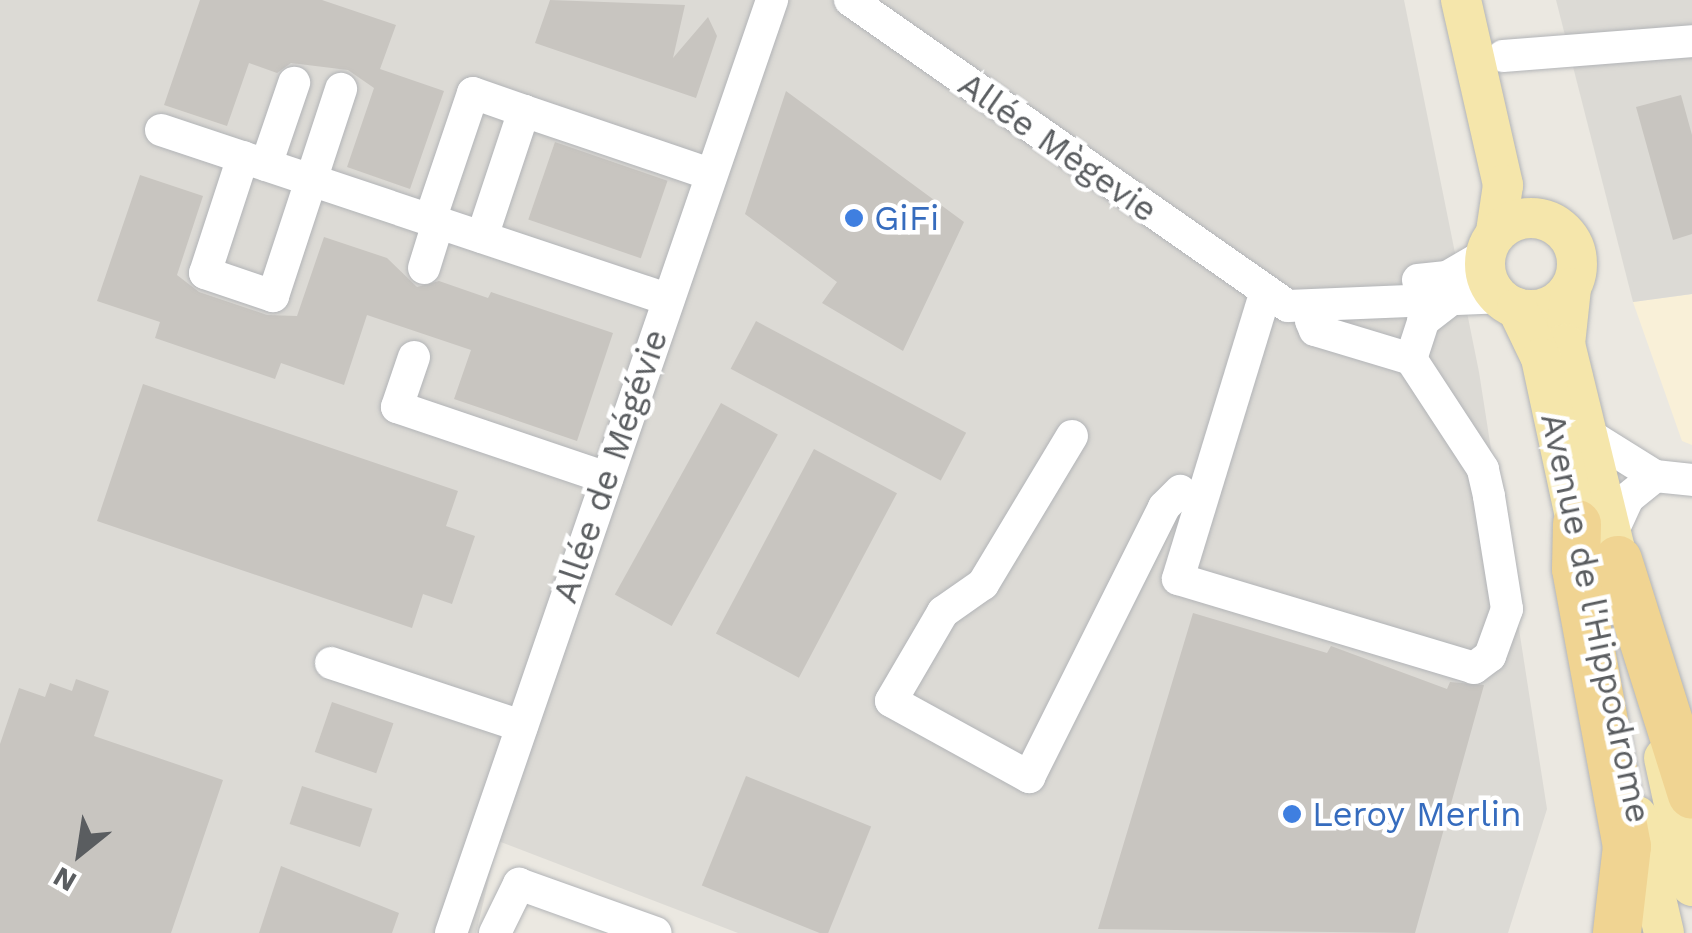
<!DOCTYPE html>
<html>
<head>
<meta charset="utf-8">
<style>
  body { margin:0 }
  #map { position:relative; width:1692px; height:933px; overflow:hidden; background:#ebe8e1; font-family:"Work Sans",sans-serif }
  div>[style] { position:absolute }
  .commercial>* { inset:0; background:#f9f0d8 }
  .industrial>* { inset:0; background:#dcdad5 }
  .building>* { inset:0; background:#c8c5c0; transform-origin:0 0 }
  .roads { filter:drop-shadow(0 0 2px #b2b4b7) drop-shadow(0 0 2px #b2b4b7) }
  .minor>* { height:32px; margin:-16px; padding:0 16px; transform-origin:16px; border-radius:16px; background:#fff }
  .major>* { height:40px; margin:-20px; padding:0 20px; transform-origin:20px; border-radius:20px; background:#f5e6ab }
  .major>.ring { margin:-20px; padding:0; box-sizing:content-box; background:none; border:40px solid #f5e6ab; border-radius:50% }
  .highway>* { height:48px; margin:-24px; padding:0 24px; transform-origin:24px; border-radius:24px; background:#f0d492 }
  .dots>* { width:28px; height:28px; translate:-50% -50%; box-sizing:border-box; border:5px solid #fff; border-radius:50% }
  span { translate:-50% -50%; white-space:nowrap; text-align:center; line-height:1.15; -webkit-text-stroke:9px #fff; paint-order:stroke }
  .street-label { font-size:35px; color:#5a5d60 }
  .shop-label { font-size:35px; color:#366cbe }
  .left { translate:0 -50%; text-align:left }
  .north { position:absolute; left:30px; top:803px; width:100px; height:100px; -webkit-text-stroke:8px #fff; paint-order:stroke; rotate:210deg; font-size:28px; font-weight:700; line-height:40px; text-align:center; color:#5a5d60 }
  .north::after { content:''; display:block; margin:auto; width:35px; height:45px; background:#5a5d60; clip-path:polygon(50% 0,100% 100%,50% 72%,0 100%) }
</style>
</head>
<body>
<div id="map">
  <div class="commercial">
    <i style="clip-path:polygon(1692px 294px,1692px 445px,1682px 441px,1633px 302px)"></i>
  </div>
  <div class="industrial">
    <i style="clip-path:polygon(0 0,1404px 0,1479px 372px,1547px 809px,1508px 933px,738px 933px,498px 841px,476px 933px,0 933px)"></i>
    <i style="clip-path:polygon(1556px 0,1692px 0,1692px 294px,1633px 302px)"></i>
  </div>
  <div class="building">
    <i style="clip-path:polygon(200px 0,322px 0,396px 25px,380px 69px,444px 91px,410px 189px,347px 167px,374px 88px,348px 70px,291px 63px,277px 73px,249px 63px,227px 126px,164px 105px)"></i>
    <i style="clip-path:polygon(550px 0,685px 5px,673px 58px,708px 17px,717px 36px,696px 98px,535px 43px)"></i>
    <i style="clip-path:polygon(786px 91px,964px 222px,903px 351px,822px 303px,837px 282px,745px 214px)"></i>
    <i style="clip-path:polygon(1681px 95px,1692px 135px,1692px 234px,1673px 240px,1636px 107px)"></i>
    <i style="left:555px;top:142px;width:119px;height:82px;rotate:19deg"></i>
    <i style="clip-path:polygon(140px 175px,203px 196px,177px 275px,199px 292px,267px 315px,297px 316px,324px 237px,387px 258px,417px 287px,439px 281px,488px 298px,491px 292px,613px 333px,577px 441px,454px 399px,471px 350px,367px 315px,344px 385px,281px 363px,275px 379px,155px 338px,160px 322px,97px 301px)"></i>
    <i style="left:756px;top:321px;width:238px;height:54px;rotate:28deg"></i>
    <i style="clip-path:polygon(143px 384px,458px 491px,446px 526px,475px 536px,452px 604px,423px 594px,412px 628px,97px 521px)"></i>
    <i style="left:721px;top:403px;width:65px;height:219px;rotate:29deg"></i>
    <i style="left:814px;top:449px;width:94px;height:209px;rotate:28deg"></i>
    <i style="clip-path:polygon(1193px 613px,1327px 653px,1331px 646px,1447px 689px,1450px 682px,1484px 685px,1415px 933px,1098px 929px)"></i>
    <i style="clip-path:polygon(76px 679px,109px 691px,94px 736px,223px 780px,171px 933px,0 933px,0 744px,19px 688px,45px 697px,50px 683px,72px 691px)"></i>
    <i style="left:332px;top:702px;width:65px;height:53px;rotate:19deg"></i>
    <i style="left:746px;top:776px;width:135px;height:118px;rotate:22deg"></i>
    <i style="left:302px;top:786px;width:74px;height:40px;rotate:18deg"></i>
    <i style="clip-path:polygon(281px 866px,399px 913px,392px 933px,259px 933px)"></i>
  </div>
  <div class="roads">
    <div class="minor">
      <i style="left:850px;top:0;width:534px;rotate:34.94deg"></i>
      <i style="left:1288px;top:306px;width:211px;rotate:-2.4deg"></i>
      <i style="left:1503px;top:56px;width:190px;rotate:-4.5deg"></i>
      <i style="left:161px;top:130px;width:533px;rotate:18.47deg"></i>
      <i style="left:243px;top:157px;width:122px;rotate:108.1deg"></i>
      <i style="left:205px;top:273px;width:72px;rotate:18.7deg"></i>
      <i style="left:273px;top:296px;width:218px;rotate:-71.8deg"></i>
      <i style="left:266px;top:165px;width:87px;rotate:-71.1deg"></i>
      <i style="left:430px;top:220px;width:134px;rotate:-71.3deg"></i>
      <i style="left:473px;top:93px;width:54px;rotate:19.4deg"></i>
      <i style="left:482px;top:237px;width:133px;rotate:-71.6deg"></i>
      <i style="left:524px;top:111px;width:196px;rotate:18.7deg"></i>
      <i style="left:424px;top:268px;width:47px;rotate:-72.7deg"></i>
      <i style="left:1418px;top:280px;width:29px;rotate:-6deg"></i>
      <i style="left:1447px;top:277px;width:44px;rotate:-30.1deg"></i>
      <i style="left:1265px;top:294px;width:298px;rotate:107deg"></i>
      <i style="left:1178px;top:579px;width:309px;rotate:16.7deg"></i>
      <i style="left:1474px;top:668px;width:20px;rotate:-37deg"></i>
      <i style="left:1490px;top:656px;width:50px;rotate:-70.1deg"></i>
      <i style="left:1507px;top:609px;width:114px;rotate:-99.1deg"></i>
      <i style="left:1489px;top:496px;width:28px;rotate:-103deg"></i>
      <i style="left:1483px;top:469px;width:131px;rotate:-123.2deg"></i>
      <i style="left:1411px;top:359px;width:40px;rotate:-72deg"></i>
      <i style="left:1423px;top:321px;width:44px;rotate:-37.6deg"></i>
      <i style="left:1320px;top:306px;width:17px;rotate:121deg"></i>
      <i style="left:1311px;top:321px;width:10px;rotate:66deg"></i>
      <i style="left:1315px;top:330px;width:100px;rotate:16.8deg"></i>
      <i style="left:414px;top:357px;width:53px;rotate:108.8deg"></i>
      <i style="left:397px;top:407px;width:222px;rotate:18.7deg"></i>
      <i style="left:1583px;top:431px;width:85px;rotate:32deg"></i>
      <i style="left:1655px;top:476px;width:37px;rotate:6deg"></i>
      <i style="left:1072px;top:436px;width:173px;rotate:121deg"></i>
      <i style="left:983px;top:584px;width:49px;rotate:145deg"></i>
      <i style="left:943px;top:612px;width:103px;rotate:120.3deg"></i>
      <i style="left:891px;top:701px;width:158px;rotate:28.8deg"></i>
      <i style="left:1029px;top:777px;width:302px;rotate:-63.4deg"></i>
      <i style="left:1164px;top:507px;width:23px;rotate:-45deg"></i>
      <i style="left:1611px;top:535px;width:41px;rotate:-65.3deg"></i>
      <i style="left:1628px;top:498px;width:35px;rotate:-39deg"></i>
      <i style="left:331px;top:663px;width:201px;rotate:18.3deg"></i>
      <i style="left:451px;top:933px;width:987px;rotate:-71.01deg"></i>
      <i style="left:495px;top:933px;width:55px;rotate:-63.9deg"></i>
      <i style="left:519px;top:884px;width:145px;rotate:19.7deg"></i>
    </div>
    <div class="major">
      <i style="left:1461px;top:0;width:190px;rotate:77.2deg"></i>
      <i style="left:1503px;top:185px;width:48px;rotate:98.5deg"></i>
      <i class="ring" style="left:1485px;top:218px;width:52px;height:52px"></i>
      <i style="left:1571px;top:288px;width:56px;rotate:96.1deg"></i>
      <i style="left:1565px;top:344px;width:253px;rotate:76.3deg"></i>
      <i style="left:1517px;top:308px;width:55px;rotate:64.4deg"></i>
      <i style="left:1541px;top:358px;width:200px;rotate:77.9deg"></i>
      <i style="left:1664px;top:758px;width:131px;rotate:77.7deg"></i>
      <i style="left:1637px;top:816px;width:120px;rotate:77deg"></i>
    </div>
    <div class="highway">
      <i style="left:1577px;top:524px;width:45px;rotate:91.3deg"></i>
      <i style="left:1576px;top:569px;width:282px;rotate:79.6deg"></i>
      <i style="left:1627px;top:846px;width:88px;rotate:96.6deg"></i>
      <i style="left:1618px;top:560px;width:246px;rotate:72.5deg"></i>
    </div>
  </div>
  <div class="dots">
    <i style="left:854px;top:218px;background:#3f7fe0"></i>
    <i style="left:1292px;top:814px;background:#3f7fe0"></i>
  </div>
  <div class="street-label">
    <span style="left:1058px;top:147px;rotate:35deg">Allée Mègevie</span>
    <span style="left:610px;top:466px;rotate:-71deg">Allée de Mégévie</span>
    <span style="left:1596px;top:618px;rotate:78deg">Avenue de l'Hippodrome</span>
  </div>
  <div class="shop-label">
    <span class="left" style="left:874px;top:218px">GiFi</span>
    <span class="left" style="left:1312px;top:814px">Leroy Merlin</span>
  </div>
  <div class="north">N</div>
</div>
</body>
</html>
